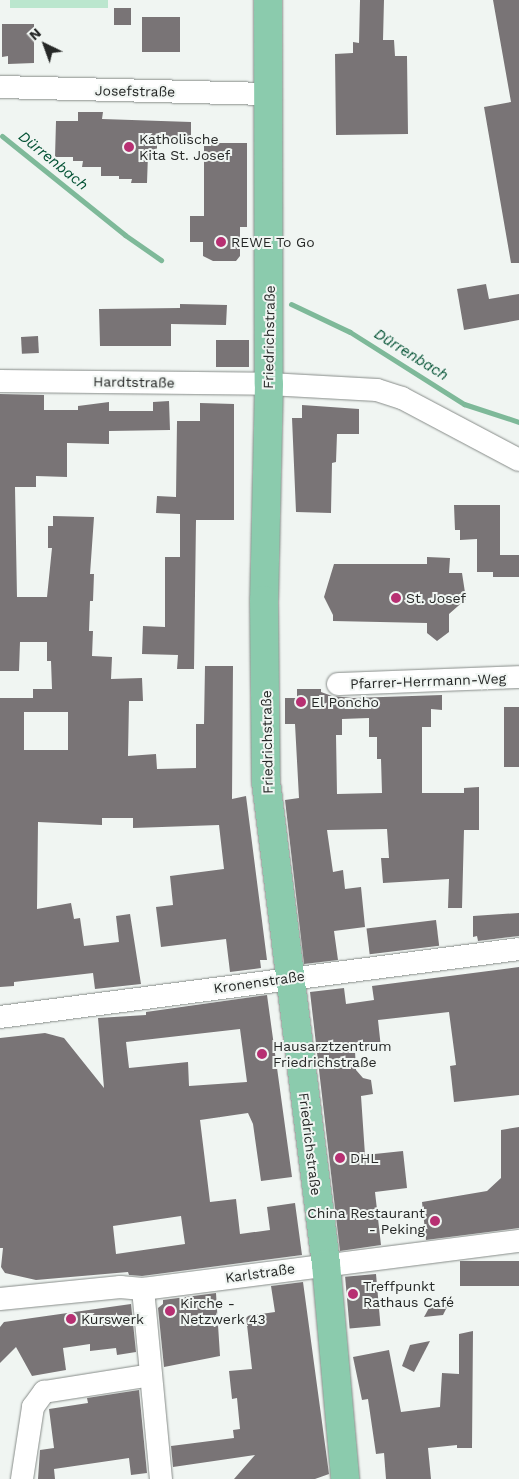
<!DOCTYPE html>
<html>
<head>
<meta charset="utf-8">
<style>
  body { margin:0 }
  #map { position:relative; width:519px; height:1479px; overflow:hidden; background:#f0f5f2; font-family:"Work Sans",sans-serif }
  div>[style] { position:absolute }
  .green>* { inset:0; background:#bbe6ce; transform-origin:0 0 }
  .stream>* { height:5px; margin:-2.5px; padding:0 2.5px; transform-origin:2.5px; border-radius:2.5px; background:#7eb999 }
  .building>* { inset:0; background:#797476; transform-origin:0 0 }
  .roads { filter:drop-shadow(0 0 1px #878c89) drop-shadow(0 0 1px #878c89) }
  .minor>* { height:22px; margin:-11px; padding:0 11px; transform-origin:11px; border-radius:11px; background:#fff }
  .major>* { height:28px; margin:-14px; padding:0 14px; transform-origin:14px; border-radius:14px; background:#8bcbad }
  .dots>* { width:14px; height:14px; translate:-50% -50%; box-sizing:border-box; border:2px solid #f0f5f2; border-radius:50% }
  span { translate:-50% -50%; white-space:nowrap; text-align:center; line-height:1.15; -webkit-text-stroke:4px #f0f5f2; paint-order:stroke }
  .street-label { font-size:14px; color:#262827 }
  .poi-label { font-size:14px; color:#262827 }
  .left { translate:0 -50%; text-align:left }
  .right { translate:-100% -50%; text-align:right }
  .water-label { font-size:15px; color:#035234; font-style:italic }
  .north { position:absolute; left:20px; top:20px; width:50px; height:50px; -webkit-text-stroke:4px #f0f5f2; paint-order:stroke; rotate:318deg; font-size:14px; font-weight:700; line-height:20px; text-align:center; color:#262827 }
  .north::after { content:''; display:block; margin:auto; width:18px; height:22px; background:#262827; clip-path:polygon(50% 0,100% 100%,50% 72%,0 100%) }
</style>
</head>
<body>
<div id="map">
  <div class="green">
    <i style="left:10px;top:0;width:98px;height:8px"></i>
  </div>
  <div class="stream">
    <i style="left:2px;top:136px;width:158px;rotate:38.8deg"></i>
    <i style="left:125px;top:235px;width:44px;rotate:34.8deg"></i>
    <i style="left:291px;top:304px;width:65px;rotate:25.4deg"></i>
    <i style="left:350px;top:332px;width:135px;rotate:32.3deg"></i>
    <i style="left:464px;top:404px;width:58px;rotate:18.1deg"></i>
  </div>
  <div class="building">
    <i style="clip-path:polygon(360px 0,384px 0,383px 40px,394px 40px,395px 56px,407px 56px,408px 134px,336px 135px,335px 54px,353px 53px,353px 42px,359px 43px)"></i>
    <i style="clip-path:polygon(493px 0,519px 0,519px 263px,511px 263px,484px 107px,511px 102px)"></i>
    <i style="left:114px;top:8px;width:17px;height:17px"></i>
    <i style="left:180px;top:17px;width:35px;height:38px;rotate:90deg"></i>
    <i style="clip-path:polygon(2px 24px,34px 24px,34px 63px,8px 64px,8px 56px,2px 57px)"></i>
    <i style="clip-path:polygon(78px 112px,103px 112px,102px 119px,191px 122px,191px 139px,157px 139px,157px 155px,148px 154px,147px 183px,131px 183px,132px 179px,119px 179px,119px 176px,101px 176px,101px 167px,82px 167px,83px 161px,73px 161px,73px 157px,55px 157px,56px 121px,78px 121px)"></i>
    <i style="clip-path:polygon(204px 143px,247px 143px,247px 227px,240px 227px,240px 256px,236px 261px,213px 261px,203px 256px,203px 242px,190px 242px,190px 216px,204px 216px)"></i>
    <i style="clip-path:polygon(486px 284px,489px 299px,519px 294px,519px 320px,464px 330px,457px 289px)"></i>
    <i style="clip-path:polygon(180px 304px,227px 305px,226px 325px,171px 324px,171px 346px,100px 346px,99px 309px,180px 308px)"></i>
    <i style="left:38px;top:336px;width:17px;height:17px;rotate:87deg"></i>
    <i style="left:216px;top:340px;width:33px;height:27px"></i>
    <i style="clip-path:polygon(evenodd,0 394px,44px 395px,44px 410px,78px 410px,78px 406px,109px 402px,109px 411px,153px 411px,153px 402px,169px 401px,170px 430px,109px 431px,109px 444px,67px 443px,67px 477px,36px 476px,36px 487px,15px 487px,17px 597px,47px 597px,52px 548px,48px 548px,48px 526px,53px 526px,53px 516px,94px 517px,90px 574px,94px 574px,93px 601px,90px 601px,89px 631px,93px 631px,92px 656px,112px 657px,111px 679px,142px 678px,143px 701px,129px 701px,128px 756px,156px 754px,157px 769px,196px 768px,196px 724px,204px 724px,205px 666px,233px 666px,232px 799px,246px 796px,267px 960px,260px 960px,261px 968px,230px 972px,226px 939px,161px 947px,156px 907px,173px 905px,170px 876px,224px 869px,219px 825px,133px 828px,133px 818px,102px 818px,102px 825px,38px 822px,37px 909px,71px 903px,74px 919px,80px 918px,84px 946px,119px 942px,116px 916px,130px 914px,141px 984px,95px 989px,93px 973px,14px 982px,14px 986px,0 987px,0 698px,33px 698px,33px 689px,52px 689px,51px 661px,47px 661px,47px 642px,20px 642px,19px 671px,0 671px,0 394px,24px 712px,68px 712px,68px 750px,24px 750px,24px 712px)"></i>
    <i style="clip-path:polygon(200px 403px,234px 404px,234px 520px,196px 520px,194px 669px,177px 669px,178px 655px,142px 654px,143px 626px,165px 627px,165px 557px,180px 557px,180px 514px,156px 513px,157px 496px,176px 497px,177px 421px,200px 421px)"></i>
    <i style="clip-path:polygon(302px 405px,359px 409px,359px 434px,337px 434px,336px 462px,332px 463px,331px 513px,296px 512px,292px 418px,302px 418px)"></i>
    <i style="clip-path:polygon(454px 505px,500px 505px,500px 555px,519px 555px,519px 577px,493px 577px,493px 572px,477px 572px,477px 539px,460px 540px,460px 530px,455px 530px)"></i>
    <i style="clip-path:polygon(427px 557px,450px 558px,449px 573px,462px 573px,466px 599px,449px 614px,449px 632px,437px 641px,427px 633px,427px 623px,333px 621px,333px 615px,324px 597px,334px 564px,427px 564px)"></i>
    <i style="clip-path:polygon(evenodd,297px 689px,321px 689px,321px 692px,332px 696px,353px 698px,442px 695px,442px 710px,431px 709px,431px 727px,422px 727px,422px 793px,464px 793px,464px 788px,479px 787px,479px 830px,464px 830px,462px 908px,448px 908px,449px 879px,383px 883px,381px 858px,389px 858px,387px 829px,327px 830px,333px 872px,343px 870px,345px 889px,361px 887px,365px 927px,334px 931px,338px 960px,304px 964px,285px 800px,299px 798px,295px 724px,285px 724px,285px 698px,297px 698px,297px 689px,369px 718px,369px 737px,377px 737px,377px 759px,381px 759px,382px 793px,337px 794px,336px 735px,342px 735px,342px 719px,369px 718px)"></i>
    <i style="left:504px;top:707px;width:15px;height:60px"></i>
    <i style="clip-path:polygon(519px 913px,519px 936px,478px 941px,477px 936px,473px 937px,473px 916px)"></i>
    <i style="left:436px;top:920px;width:26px;height:70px;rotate:83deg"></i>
    <i style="clip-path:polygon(519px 967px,519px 1095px,454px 1102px,450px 1066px,456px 1065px,449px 1012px,378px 1020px,381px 1048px,355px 1051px,356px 1070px,363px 1078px,371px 1080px,373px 1094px,361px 1096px,365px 1155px,403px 1151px,407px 1188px,375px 1192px,381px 1245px,340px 1251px,310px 992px,344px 988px,346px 1004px,374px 1000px,372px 986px)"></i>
    <i style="clip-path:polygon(evenodd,267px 995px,292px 1177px,261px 1181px,253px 1124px,248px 1113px,200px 1120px,210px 1202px,236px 1199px,240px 1234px,270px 1230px,267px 1207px,295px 1203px,302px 1255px,142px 1276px,129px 1275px,128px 1272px,36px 1280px,5px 1273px,1px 1267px,3px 1248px,0 1248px,0 1038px,45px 1033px,64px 1038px,104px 1088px,98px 1018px,146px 1015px,146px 1012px,267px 995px,240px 1029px,247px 1082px,189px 1086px,188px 1062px,129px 1068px,126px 1042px,240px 1029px,267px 995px,181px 1216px,185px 1244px,116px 1254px,113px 1226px,181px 1216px)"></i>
    <i style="clip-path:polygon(519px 1127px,519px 1228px,426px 1240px,422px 1202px,487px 1191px,501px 1178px,501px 1130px)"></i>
    <i style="left:519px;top:1261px;width:25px;height:59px;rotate:90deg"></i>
    <i style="left:376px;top:1274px;width:52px;height:31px;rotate:85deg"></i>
    <i style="clip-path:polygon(303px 1282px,329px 1474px,315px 1479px,234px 1479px,255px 1455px,173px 1467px,171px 1446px,234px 1438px,233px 1430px,240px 1429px,237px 1398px,232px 1399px,229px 1371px,252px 1369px,246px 1316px,275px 1312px,271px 1286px)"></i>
    <i style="clip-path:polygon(216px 1293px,220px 1356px,164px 1367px,158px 1308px,163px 1304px,163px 1300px)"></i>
    <i style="clip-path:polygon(434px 1299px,448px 1305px,443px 1315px,424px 1317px)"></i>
    <i style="clip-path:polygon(131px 1304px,136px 1352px,117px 1355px,116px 1348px,90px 1351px,90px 1344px,63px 1348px,66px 1370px,32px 1376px,16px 1347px,0 1363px,0 1327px,4px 1322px)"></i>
    <i style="clip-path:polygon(473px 1331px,472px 1448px,457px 1448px,457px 1445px,428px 1448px,431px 1479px,386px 1479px,384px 1453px,376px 1454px,368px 1399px,362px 1400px,353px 1357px,389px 1350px,401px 1412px,440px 1407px,442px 1373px,459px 1374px,459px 1334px)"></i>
    <i style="clip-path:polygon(430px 1341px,414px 1372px,402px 1366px,410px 1345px)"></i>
    <i style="clip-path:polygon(139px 1390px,147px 1473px,131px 1475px,129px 1458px,54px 1469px,55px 1479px,38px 1479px,40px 1450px,54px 1448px,49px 1409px,88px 1403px,87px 1398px)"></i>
  </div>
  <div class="roads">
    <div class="minor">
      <i style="left:0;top:87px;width:270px;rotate:1.5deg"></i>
      <i style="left:0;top:381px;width:269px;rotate:0.6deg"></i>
      <i style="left:269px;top:384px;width:108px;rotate:3.2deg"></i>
      <i style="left:377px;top:390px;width:26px;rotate:18deg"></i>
      <i style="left:402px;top:398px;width:132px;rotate:27.9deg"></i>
      <i style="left:338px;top:684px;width:181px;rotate:-2.2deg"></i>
      <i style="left:0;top:1017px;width:523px;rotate:-7.46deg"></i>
      <i style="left:143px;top:1289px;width:191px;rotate:84.6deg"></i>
      <i style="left:0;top:1299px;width:121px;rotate:-5.7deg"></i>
      <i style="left:120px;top:1287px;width:23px;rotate:5deg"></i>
      <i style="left:143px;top:1289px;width:379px;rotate:-7.3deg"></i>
      <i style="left:22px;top:1479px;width:73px;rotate:-81.3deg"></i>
      <i style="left:33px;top:1407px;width:19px;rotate:-54deg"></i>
      <i style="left:44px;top:1392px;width:108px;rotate:-9deg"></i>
    </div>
    <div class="major">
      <i style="left:268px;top:0;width:384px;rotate:89.9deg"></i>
      <i style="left:269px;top:384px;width:216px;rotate:91.3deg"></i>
      <i style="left:264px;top:600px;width:182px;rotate:89.4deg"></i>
      <i style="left:266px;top:782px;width:486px;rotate:82.9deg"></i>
      <i style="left:326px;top:1264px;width:216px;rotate:84.9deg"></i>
    </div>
  </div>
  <div class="dots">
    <i style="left:129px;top:147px;background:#b73072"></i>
    <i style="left:221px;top:242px;background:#b73072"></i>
    <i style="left:396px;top:598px;background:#b73072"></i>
    <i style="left:301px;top:702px;background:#b73072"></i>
    <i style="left:262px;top:1054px;background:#b73072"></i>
    <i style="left:340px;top:1158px;background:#b73072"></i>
    <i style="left:435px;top:1221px;background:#b73072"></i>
    <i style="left:353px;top:1294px;background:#b73072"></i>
    <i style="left:170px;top:1311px;background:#b73072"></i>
    <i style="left:71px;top:1319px;background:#b73072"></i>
  </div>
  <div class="street-label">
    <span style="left:135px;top:91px;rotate:1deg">Josefstraße</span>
    <span style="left:269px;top:337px;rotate:-89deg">Friedrichstraße</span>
    <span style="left:134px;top:382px;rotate:1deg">Hardtstraße</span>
    <span style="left:428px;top:681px;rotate:-2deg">Pfarrer-Herrmann-Weg</span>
    <span style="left:267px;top:742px;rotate:-91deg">Friedrichstraße</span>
    <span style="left:259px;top:982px;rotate:-8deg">Kronenstraße</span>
    <span style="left:310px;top:1144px;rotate:83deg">Friedrichstraße</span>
    <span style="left:260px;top:1273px;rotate:-8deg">Karlstraße</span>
  </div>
  <div class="poi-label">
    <span class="left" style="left:139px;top:147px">Katholische<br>Kita St. Josef</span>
    <span class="left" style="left:231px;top:242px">REWE To Go</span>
    <span class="left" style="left:406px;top:598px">St. Josef</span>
    <span class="left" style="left:311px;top:702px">El Poncho</span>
    <span class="left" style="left:273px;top:1054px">Hausarztzentrum<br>Friedrichstraße</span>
    <span class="left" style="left:350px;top:1158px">DHL</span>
    <span class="right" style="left:425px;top:1221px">China Restaurant<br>- Peking</span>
    <span class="left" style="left:363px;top:1294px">Treffpunkt<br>Rathaus Café</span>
    <span class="left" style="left:180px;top:1311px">Kirche -<br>Netzwerk 43</span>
    <span class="left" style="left:81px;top:1319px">Kurswerk</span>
  </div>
  <div class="water-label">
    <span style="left:53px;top:161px;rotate:39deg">Dürrenbach</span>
    <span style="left:411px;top:355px;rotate:32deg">Dürrenbach</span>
  </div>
  <div class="north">N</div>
</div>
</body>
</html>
